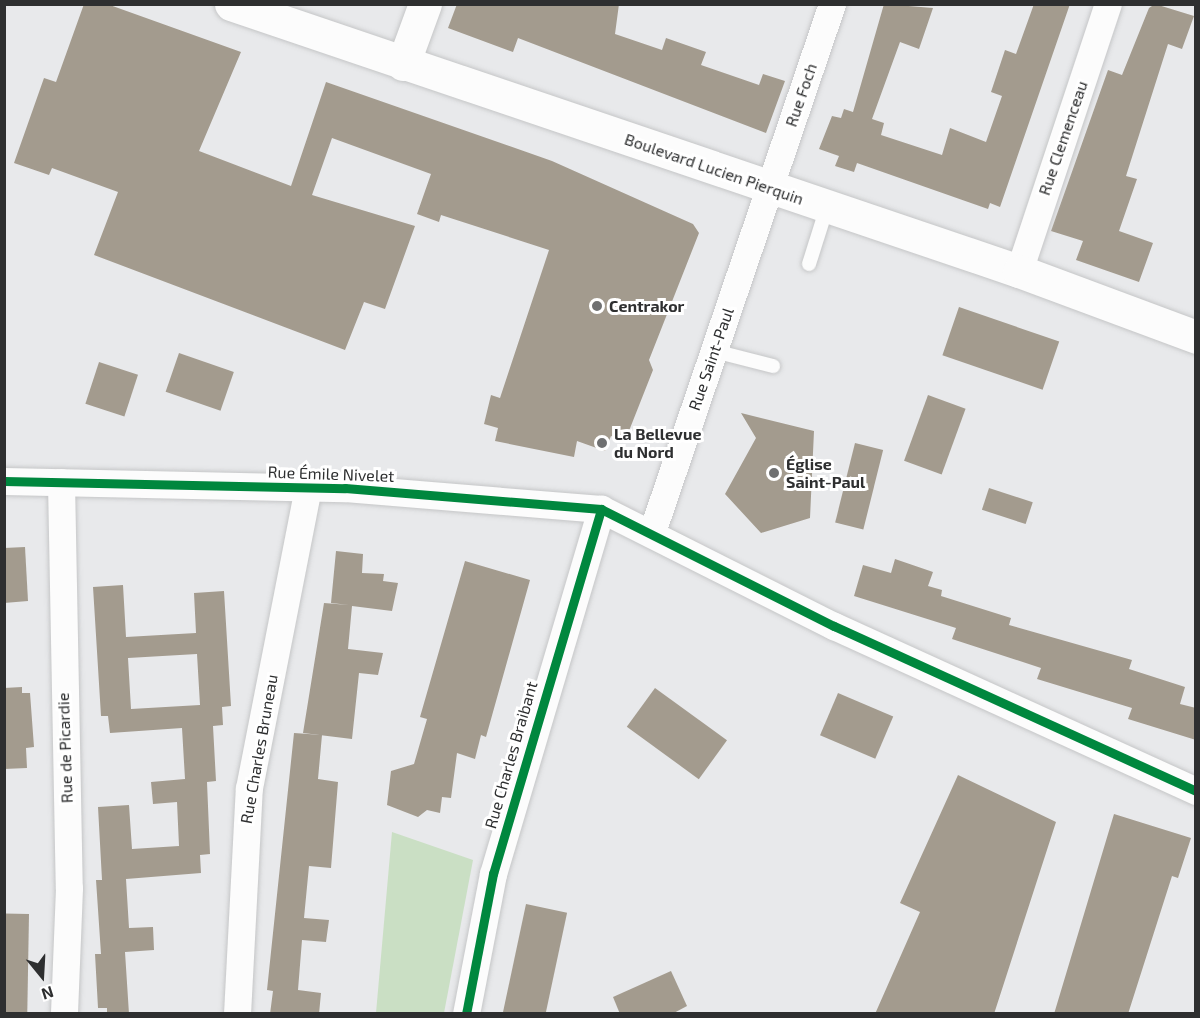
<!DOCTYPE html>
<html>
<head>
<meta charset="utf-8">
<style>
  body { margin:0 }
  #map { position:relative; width:1200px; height:1018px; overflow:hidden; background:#e8e9eb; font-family:"Exo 2",sans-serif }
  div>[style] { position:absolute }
  .green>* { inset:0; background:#cadfc4 }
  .building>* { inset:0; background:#a39b8e; transform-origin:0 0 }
  .roads { filter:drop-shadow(0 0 2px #c5c6c7) drop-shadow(0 0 2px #c5c6c7) }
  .service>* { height:14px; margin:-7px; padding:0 7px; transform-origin:7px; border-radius:7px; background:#fcfcfc }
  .minor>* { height:27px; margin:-13.5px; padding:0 13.5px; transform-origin:13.5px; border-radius:13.5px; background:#fcfcfc }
  .tertiary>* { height:33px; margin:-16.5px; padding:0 16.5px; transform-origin:16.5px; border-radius:16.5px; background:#fcfcfc }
  .primary>* { height:33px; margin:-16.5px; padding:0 16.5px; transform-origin:16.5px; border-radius:16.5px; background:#fcfcfc }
  .cycleway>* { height:9px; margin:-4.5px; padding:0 4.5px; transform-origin:4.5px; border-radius:4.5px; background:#00873e }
  .dots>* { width:16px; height:16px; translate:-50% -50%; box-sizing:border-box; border:3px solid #fff; border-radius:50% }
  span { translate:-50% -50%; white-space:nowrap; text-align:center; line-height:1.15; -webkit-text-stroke:6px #fff; paint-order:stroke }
  .street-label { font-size:16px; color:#2e2f30 }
  .poi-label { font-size:16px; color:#2e2f30; font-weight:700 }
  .left { translate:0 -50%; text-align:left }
  .frame { position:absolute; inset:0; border:6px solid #2e2f30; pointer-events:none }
  .north { position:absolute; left:12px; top:946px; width:60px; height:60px; -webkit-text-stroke:4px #fff; paint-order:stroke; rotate:162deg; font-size:16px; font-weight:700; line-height:24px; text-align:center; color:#2e2f30 }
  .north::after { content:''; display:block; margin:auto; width:21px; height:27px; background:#2e2f30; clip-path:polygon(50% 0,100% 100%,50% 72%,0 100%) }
</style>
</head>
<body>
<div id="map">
  <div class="green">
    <i style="clip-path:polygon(392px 832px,473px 860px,444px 1013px,376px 1013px)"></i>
  </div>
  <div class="building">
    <i style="clip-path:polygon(84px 4px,107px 4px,241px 52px,199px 151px,291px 186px,326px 82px,552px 161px,693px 224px,699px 233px,649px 360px,653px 370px,625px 441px,611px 436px,605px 451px,577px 441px,574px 457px,495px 441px,498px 428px,484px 424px,491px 395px,500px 398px,549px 250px,441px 215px,439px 222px,417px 214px,431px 174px,332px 138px,312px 195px,415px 226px,385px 309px,364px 302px,345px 350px,94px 255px,118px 192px,52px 168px,49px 175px,14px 163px,44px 78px,56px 82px)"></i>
    <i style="clip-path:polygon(457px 4px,619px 4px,615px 34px,662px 50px,666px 38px,706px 52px,701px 65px,759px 85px,763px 74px,785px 81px,766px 133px,518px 38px,513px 52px,448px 28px)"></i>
    <i style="clip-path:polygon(884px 4px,933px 8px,919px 49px,900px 42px,872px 119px,884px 123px,881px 135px,942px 155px,950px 128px,986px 142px,1002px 96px,991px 92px,1005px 50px,1016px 54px,1034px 4px,1070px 4px,1000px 207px,990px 203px,988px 209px,857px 163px,854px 172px,835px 166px,839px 156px,819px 149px,832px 116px,841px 118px,844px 109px,853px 112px)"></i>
    <i style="clip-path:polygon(1155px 4px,1194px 16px,1182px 49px,1168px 44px,1126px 176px,1137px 179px,1119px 231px,1153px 243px,1139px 282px,1076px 260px,1083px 241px,1051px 231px,1108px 70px,1122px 75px,1149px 8px)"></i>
    <i style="left:959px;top:307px;width:106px;height:51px;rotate:19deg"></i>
    <i style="left:179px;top:353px;width:58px;height:41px;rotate:19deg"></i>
    <i style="left:99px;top:362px;width:41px;height:44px;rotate:18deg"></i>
    <i style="left:928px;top:395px;width:40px;height:70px;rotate:20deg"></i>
    <i style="clip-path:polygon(741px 413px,814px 431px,810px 518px,761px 533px,725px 494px,756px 438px)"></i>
    <i style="left:855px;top:443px;width:29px;height:82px;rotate:14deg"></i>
    <i style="left:989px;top:488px;width:46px;height:23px;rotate:18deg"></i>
    <i style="clip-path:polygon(25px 547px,28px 601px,4px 603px,4px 548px)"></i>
    <i style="clip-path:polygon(336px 551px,363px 554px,362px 573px,384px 574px,383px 581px,398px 583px,392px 611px,352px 606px,348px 649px,383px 653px,378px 675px,359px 673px,352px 739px,303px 733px,324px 603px,349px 605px,331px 603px)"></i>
    <i style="clip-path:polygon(895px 559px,933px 572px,928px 586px,942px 590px,941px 596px,1011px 618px,1009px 625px,1132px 660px,1129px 669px,1185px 687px,1180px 704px,1196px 708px,1196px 740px,1128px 719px,1132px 708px,1037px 679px,1041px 668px,952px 639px,956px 628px,854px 596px,863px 565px,891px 573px)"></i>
    <i style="clip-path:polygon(465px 561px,530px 580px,486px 737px,481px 735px,475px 759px,457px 753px,451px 798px,442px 797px,440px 813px,427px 810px,418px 817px,387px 805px,391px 771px,414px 764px,427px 719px,420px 717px)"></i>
    <i style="clip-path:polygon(evenodd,123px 585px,126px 637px,196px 633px,194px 593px,224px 591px,231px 706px,222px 707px,223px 725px,213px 726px,216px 781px,207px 782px,210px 854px,200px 855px,201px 873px,126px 879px,129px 928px,153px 927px,154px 950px,125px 952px,129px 1014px,107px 1014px,107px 1008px,98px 1008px,95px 954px,101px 954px,96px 880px,102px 880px,98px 807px,129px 805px,132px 849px,179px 846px,177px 802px,153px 804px,151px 782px,185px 779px,182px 728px,110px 733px,108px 716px,101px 716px,93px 587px,123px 585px,197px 654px,200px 705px,131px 709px,128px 658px,197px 654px)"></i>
    <i style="clip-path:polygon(22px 687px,22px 693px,30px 693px,34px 747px,26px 748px,27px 768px,4px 769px,4px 688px)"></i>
    <i style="left:655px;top:688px;width:89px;height:48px;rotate:36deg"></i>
    <i style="left:838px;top:693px;width:60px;height:46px;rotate:23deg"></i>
    <i style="clip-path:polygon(294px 733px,322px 735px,318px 779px,338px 782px,331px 868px,309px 866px,304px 918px,329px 920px,326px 942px,302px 940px,298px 990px,321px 993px,319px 1014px,270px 1014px,273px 991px,267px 990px)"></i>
    <i style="clip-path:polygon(958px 775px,1056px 822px,994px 1014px,875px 1014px,920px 912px,900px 903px)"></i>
    <i style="clip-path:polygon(1114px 814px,1191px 838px,1178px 878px,1172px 876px,1128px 1014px,1054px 1014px)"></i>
    <i style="left:526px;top:904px;width:42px;height:112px;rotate:12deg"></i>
    <i style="left:29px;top:914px;width:100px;height:25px;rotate:91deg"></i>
    <i style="clip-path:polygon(671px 971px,687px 1006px,672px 1014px,620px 1014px,613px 997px)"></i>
  </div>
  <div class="roads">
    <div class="service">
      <i style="left:809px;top:264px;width:60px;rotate:-72.5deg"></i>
      <i style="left:714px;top:351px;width:61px;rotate:14.3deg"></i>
    </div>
    <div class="minor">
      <i style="left:1019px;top:271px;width:281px;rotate:-71.6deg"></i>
      <i style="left:4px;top:481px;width:341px;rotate:1.2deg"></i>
      <i style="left:345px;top:488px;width:257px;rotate:4.7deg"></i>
      <i style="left:601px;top:509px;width:261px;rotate:26.7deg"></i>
      <i style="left:834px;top:626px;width:398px;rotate:24.5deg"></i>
      <i style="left:61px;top:482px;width:406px;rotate:88.9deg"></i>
      <i style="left:69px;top:888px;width:126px;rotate:92.3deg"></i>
      <i style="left:652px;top:532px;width:558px;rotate:-71.18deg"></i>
      <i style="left:237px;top:1014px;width:226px;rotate:-87deg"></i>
      <i style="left:249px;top:788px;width:306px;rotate:-78.9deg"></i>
      <i style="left:466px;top:1014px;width:143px;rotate:-79.1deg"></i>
      <i style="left:493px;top:874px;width:381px;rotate:-73.5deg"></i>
    </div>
    <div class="tertiary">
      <i style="left:403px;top:64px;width:64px;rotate:-69.9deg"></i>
    </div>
    <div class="primary">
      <i style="left:231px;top:4px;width:832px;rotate:18.72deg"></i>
      <i style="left:1019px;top:271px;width:189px;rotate:20.4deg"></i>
    </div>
  </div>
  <div class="cycleway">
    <i style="left:4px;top:481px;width:341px;rotate:1.2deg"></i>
    <i style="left:345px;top:488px;width:257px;rotate:4.7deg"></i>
    <i style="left:601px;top:509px;width:261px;rotate:26.7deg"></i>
    <i style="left:834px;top:626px;width:398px;rotate:24.5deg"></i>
    <i style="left:466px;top:1014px;width:143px;rotate:-79.1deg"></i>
    <i style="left:493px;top:874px;width:381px;rotate:-73.5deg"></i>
  </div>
  <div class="dots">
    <i style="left:597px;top:306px;background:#6f7071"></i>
    <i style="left:602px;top:443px;background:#6f7071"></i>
    <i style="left:774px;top:473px;background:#6f7071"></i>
  </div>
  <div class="street-label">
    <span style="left:801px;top:95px;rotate:-71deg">Rue Foch</span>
    <span style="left:1063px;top:138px;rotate:-71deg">Rue Clemenceau</span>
    <span style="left:714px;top:169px;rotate:19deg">Boulevard Lucien Pierquin</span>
    <span style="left:711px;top:359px;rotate:-71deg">Rue Saint-Paul</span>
    <span style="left:331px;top:474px;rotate:2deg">Rue Émile Nivelet</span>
    <span style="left:65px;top:748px;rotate:-92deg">Rue de Picardie</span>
    <span style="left:259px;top:749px;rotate:-80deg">Rue Charles Bruneau</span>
    <span style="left:511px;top:755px;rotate:-74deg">Rue Charles Braibant</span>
  </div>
  <div class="poi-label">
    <span class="left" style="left:609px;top:306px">Centrakor</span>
    <span class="left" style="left:614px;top:443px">La Bellevue<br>du Nord</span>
    <span class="left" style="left:786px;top:473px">Église<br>Saint-Paul</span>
  </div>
  <div class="frame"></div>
  <div class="north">N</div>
</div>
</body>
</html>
